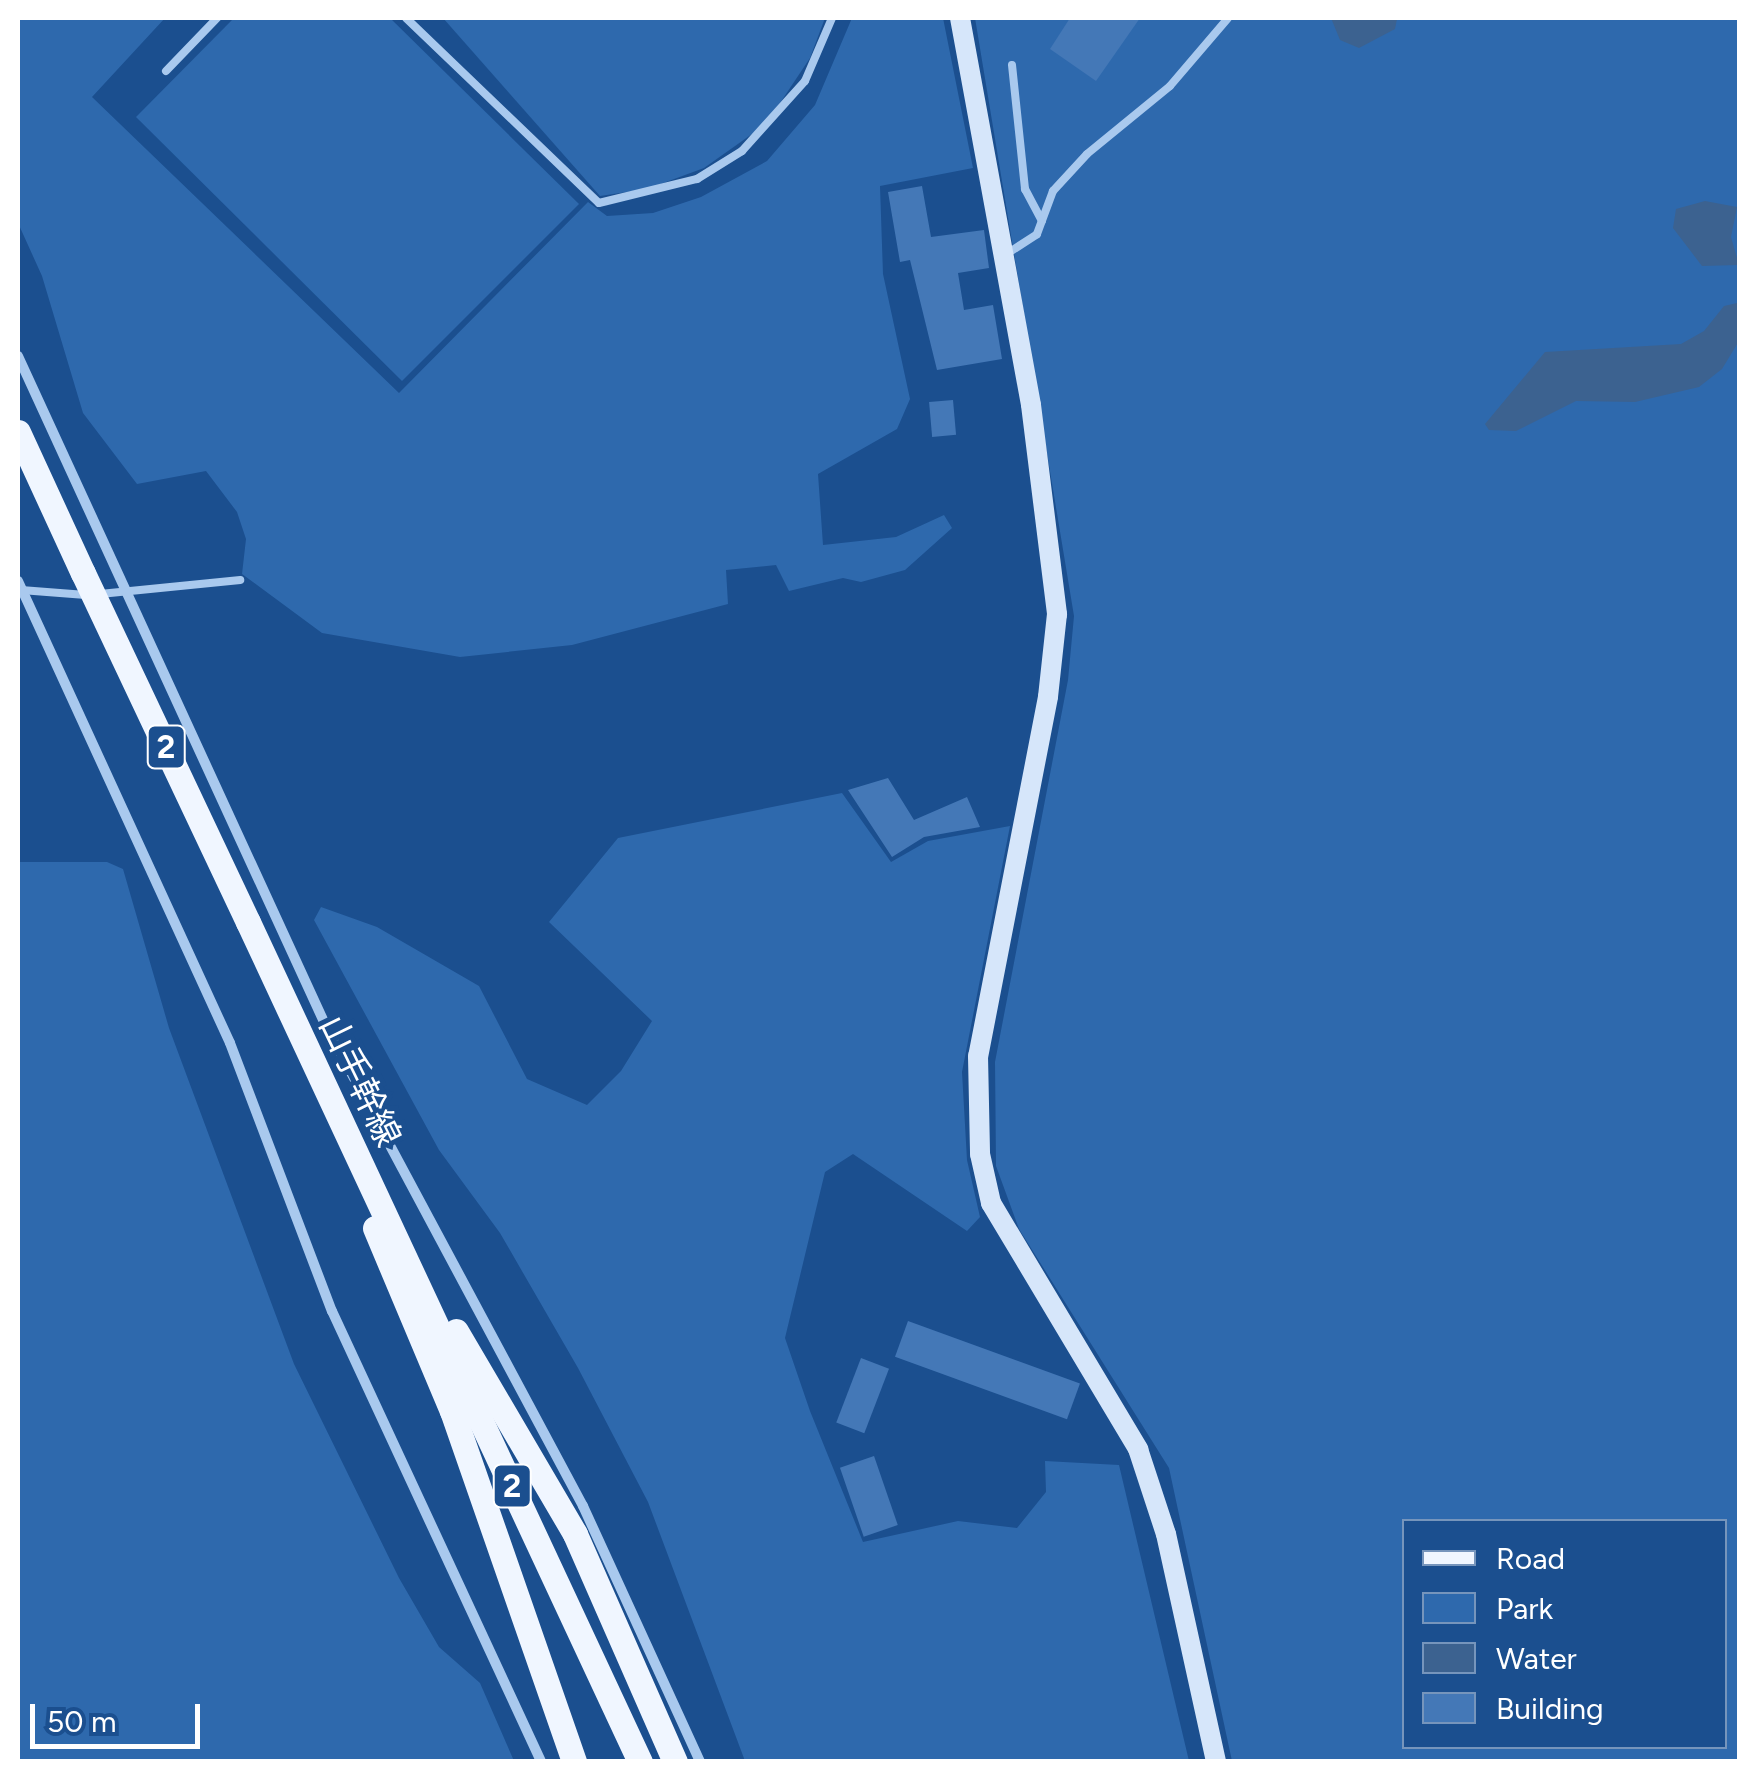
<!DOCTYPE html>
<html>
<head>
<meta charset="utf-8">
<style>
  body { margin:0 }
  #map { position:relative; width:1757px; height:1779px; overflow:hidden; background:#1b4f8f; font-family:Figtree,"Noto Sans JP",sans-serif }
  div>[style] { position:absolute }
  .green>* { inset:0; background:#2e69ad }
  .water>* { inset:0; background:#3c6290 }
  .building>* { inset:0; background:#4478b7; transform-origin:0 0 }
  .lane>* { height:8px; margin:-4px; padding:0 4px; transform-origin:4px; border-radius:4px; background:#a9c9ee }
  .street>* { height:10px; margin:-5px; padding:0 5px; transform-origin:5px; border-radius:5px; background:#a9c9ee }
  .secondary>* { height:20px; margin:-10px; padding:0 10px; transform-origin:10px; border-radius:10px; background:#d6e6fa }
  .primary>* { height:25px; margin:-12.5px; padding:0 12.5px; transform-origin:12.5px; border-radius:12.5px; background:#f0f6ff }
  .primary-bridge>* { height:25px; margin:-12.5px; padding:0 12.5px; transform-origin:12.5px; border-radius:12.5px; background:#f0f6ff }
  span { translate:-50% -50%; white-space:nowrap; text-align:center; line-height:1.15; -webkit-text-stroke:10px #1b4f8f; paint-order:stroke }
  .shield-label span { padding:2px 8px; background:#1b4f8f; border:2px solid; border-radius:8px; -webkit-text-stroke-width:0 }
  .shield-label { font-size:32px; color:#fff; font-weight:700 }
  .street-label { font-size:35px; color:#fff }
  .frame { position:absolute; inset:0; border:20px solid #fff; pointer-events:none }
  .legend { position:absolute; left:1402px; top:1519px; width:325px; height:230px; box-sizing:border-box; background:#1b4f8f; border:2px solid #7695bc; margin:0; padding:12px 18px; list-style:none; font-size:30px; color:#fff }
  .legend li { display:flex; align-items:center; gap:20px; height:50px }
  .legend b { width:50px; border:2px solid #7695bc }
  .scale { position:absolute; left:30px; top:1704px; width:170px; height:45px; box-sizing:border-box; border:5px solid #fff; border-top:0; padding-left:12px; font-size:30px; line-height:35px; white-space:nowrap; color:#fff; -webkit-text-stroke:8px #1b4f8f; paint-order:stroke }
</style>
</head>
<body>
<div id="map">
  <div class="green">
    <i style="clip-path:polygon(18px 18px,165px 18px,92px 97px,399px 393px,588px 202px,607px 216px,653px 213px,701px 197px,767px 161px,815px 105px,852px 18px,943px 18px,973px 168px,880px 186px,883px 274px,910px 399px,897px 429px,818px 474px,823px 545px,896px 537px,944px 515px,952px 528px,905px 570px,861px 582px,843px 578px,789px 591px,776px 565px,726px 570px,728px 604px,572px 645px,460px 657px,322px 633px,242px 574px,246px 539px,237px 512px,206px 471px,137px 484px,83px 413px,42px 276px,18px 223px)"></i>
    <i style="clip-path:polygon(234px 18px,390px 18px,579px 204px,402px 381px,136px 117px)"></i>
    <i style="clip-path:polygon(443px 18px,825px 18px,810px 58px,766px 124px,704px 168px,647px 189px,600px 196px)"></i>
    <i style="clip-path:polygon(evenodd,975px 18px,1739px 18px,1739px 1761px,1232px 1761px,1169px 1468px,1019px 1229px,996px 1166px,995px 1062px,1068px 680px,1074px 616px,975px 18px,1404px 1522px,1724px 1522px,1724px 1746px,1404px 1746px,1404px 1522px)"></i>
    <i style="clip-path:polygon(842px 793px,891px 862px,928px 841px,1010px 826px,962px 1072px,967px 1160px,980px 1217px,967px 1231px,853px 1154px,825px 1172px,785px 1338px,810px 1411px,863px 1542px,958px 1521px,1017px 1528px,1046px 1492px,1045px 1461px,1119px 1465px,1189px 1761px,745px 1761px,648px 1502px,578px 1368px,500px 1233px,439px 1150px,314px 920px,321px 907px,377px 927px,479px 986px,527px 1079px,587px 1105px,621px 1071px,652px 1021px,549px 922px,618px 838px)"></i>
    <i style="clip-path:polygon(18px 862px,107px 862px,123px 869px,169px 1028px,294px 1364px,399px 1578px,439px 1647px,480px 1683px,514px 1761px,18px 1761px)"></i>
  </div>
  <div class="water">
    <i style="clip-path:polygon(1331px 18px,1396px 18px,1397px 19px,1395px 29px,1359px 48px,1340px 40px)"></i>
    <i style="clip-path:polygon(1705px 201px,1737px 207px,1731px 237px,1739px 265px,1702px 266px,1673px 228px,1676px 209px)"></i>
    <i style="clip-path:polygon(1737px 303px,1739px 341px,1722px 369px,1699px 387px,1635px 402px,1576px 401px,1516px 431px,1489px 430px,1485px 424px,1545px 352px,1681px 344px,1704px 331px,1724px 306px)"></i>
  </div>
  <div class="building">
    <i style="clip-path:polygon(1070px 18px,1140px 18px,1096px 81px,1050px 49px)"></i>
    <i style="clip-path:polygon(922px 186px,931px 237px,984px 230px,989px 268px,958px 273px,964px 310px,993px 305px,1002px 359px,937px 370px,910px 260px,900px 262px,888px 192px)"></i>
    <i style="left:953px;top:400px;width:35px;height:24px;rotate:85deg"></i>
    <i style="clip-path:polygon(888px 778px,914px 820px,967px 797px,980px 827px,924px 837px,892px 857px,848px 790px)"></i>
    <i style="left:908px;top:1321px;width:183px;height:38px;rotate:20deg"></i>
    <i style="left:861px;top:1358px;width:30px;height:69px;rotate:21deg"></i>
    <i style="left:874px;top:1456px;width:73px;height:36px;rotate:71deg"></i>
  </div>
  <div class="lane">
    <i style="left:406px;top:18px;width:267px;rotate:43.8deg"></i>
    <i style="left:599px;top:203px;width:101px;rotate:-13.8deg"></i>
    <i style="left:697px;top:179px;width:53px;rotate:-31.9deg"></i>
    <i style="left:742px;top:151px;width:94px;rotate:-48deg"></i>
    <i style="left:805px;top:81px;width:69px;rotate:-66.8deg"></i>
    <i style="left:1012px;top:65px;width:125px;rotate:84deg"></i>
    <i style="left:1025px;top:189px;width:36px;rotate:62deg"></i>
    <i style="left:166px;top:71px;width:74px;rotate:-46.1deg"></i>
    <i style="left:1005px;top:255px;width:38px;rotate:-33deg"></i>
    <i style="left:1037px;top:234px;width:46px;rotate:-69.6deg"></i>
    <i style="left:1053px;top:191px;width:50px;rotate:-47.4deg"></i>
    <i style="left:1087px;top:154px;width:107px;rotate:-39.3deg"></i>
    <i style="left:1170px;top:86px;width:89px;rotate:-49.5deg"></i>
    <i style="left:21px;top:590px;width:65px;rotate:4.4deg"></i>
    <i style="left:100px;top:594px;width:141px;rotate:-5.7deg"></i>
  </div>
  <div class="street">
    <i style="left:18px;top:356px;width:735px;rotate:65.32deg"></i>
    <i style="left:325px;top:1024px;width:547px;rotate:61.84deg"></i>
    <i style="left:583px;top:1506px;width:281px;rotate:65.4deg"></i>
    <i style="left:18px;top:581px;width:508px;rotate:65.35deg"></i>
    <i style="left:230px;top:1043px;width:287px;rotate:69.2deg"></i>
    <i style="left:332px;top:1311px;width:497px;rotate:65.1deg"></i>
  </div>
  <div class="secondary">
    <i style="left:960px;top:18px;width:393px;rotate:79.6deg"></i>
    <i style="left:1031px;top:405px;width:211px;rotate:82.9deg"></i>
    <i style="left:1057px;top:614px;width:83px;rotate:96.2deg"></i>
    <i style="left:1048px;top:697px;width:366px;rotate:101deg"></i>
    <i style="left:978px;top:1056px;width:98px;rotate:88.8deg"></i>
    <i style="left:980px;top:1154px;width:50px;rotate:77.3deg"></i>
    <i style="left:991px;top:1203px;width:287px;rotate:59.1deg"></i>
    <i style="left:1138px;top:1449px;width:89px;rotate:71.8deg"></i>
    <i style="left:1166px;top:1534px;width:233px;rotate:77.6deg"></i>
  </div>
  <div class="primary">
    <i style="left:18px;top:432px;width:155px;rotate:65.3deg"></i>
    <i style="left:248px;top:922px;width:927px;rotate:64.98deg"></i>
    <i style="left:375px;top:1228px;width:199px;rotate:67.2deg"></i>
    <i style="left:452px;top:1411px;width:372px;rotate:70.8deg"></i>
    <i style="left:456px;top:1331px;width:235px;rotate:59.6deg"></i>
    <i style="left:575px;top:1534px;width:249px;rotate:66.3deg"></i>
  </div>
  <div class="primary-bridge">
    <i style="left:83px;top:573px;width:386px;rotate:64.7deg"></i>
  </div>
  <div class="shield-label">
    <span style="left:166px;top:747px">2</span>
    <span style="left:512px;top:1486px">2</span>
  </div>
  <div class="street-label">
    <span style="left:360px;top:1081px;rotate:64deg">山手幹線</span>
  </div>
  <div class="frame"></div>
  <ul class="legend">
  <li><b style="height:12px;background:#f0f6ff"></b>Road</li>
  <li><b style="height:28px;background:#2e69ad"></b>Park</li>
  <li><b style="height:28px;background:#3c6290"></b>Water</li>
  <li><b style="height:28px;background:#4478b7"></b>Building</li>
  </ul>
  <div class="scale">50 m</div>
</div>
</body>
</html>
